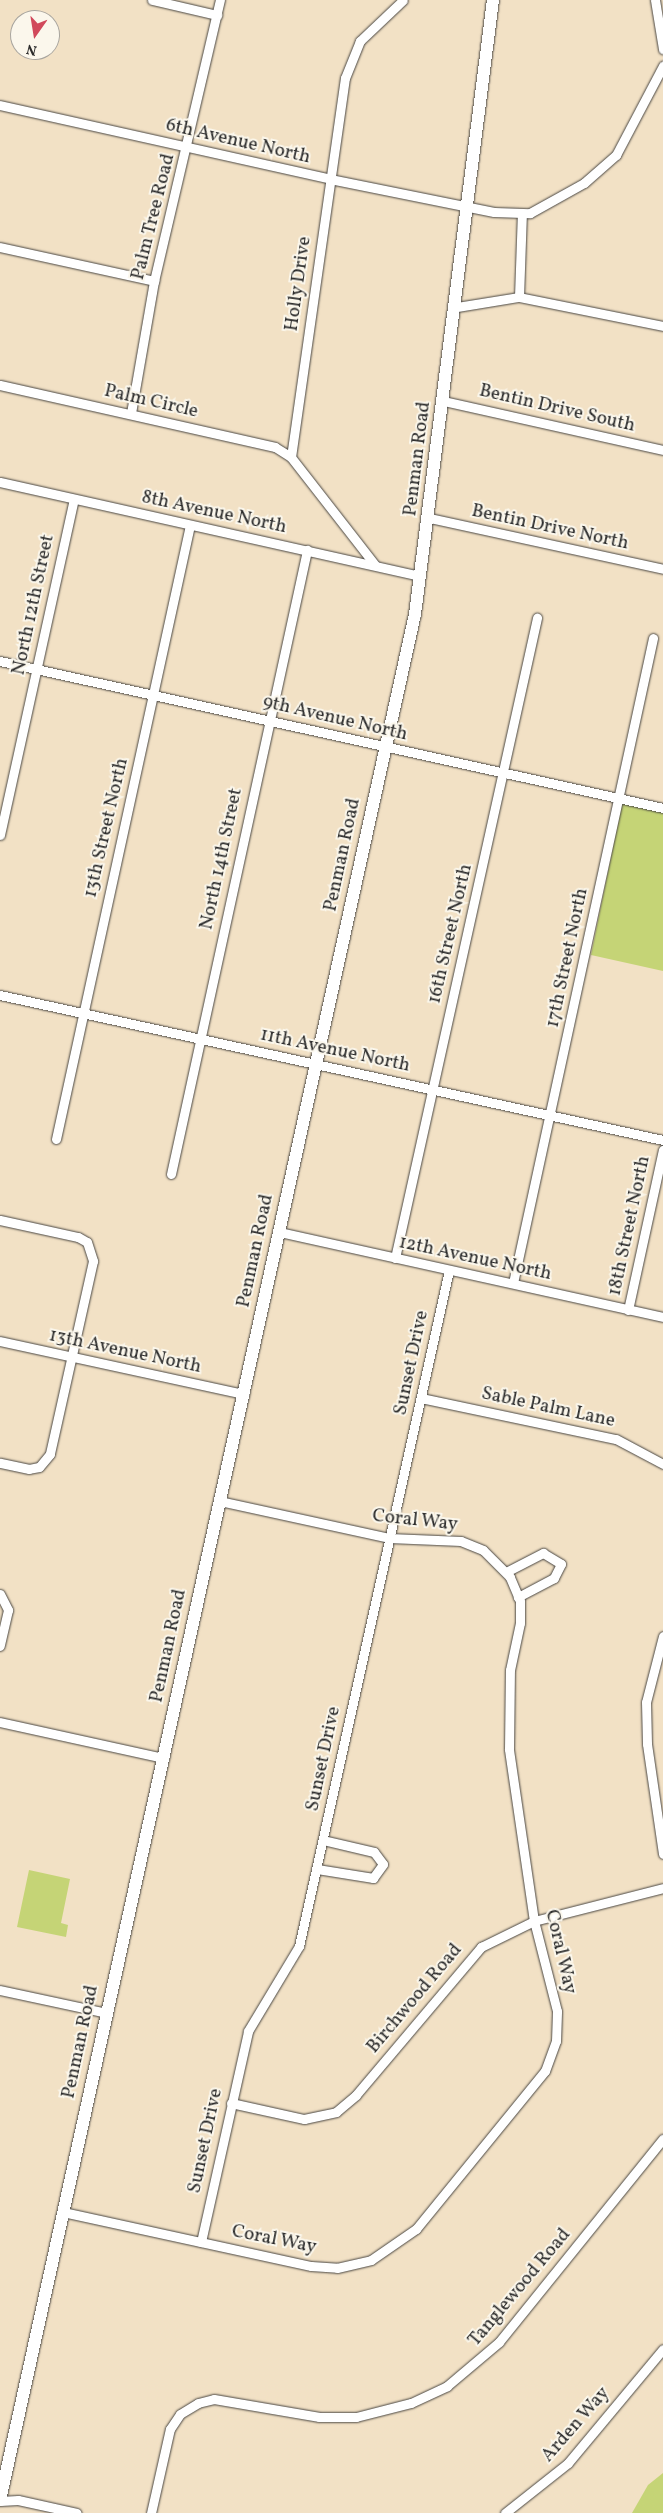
<!DOCTYPE html>
<html>
<head>
<meta charset="utf-8">
<style>
  body { margin:0 }
  #map { position:relative; width:663px; height:2513px; overflow:hidden; background:#f2e1c5; font-family:Vollkorn,serif }
  div>[style] { position:absolute }
  .green>* { inset:0; background:#c5d476 }
  .roads { filter:drop-shadow(0 0 1px #494642) drop-shadow(0 0 1px #494642) }
  .street>* { height:9px; margin:-4.5px; padding:0 4.5px; transform-origin:4.5px; border-radius:4.5px; background:#fff }
  .secondary>* { height:12px; margin:-6px; padding:0 6px; transform-origin:6px; border-radius:6px; background:#fff }
  span { translate:-50% -50%; white-space:nowrap; text-align:center; line-height:1.15; -webkit-text-stroke:4px #fbf7ec; paint-order:stroke }
  .street-label { font-size:19px; color:#2b2b2b }
  .north { position:absolute; left:10px; top:10px; width:50px; height:50px; box-sizing:border-box; background:#fbf7ec; border:1px solid #a8a59f; border-radius:50%; rotate:193deg; font-size:14px; font-weight:700; line-height:20px; text-align:center; color:#2b2b2b }
  .north::after { content:''; display:block; margin:auto; width:18px; height:22px; background:#d1495b; clip-path:polygon(50% 0,100% 100%,50% 72%,0 100%) }
</style>
</head>
<body>
<div id="map">
  <div class="green">
    <i style="clip-path:polygon(622px 803px,663px 812px,663px 971px,591px 955px)"></i>
    <i style="clip-path:polygon(29px 1870px,70px 1879px,61px 1923px,68px 1925px,66px 1937px,17px 1927px)"></i>
    <i style="clip-path:polygon(663px 2473px,663px 2513px,632px 2513px,648px 2485px)"></i>
  </div>
  <div class="roads">
    <div class="street">
      <i style="left:152px;top:0;width:67px;rotate:13deg"></i>
      <i style="left:655px;top:0;width:50px;rotate:80.7deg"></i>
      <i style="left:0;top:105px;width:338px;rotate:12.6deg"></i>
      <i style="left:330px;top:179px;width:167px;rotate:11.4deg"></i>
      <i style="left:494px;top:212px;width:36px;rotate:2deg"></i>
      <i style="left:530px;top:213px;width:62px;rotate:-29.1deg"></i>
      <i style="left:584px;top:183px;width:43px;rotate:-41.2deg"></i>
      <i style="left:616px;top:155px;width:101px;rotate:-62.2deg"></i>
      <i style="left:0;top:247px;width:158px;rotate:12.4deg"></i>
      <i style="left:519px;top:297px;width:84px;rotate:-88deg"></i>
      <i style="left:457px;top:307px;width:63px;rotate:-9.2deg"></i>
      <i style="left:519px;top:297px;width:147px;rotate:11.4deg"></i>
      <i style="left:0;top:385px;width:282px;rotate:12.7deg"></i>
      <i style="left:275px;top:447px;width:19px;rotate:32deg"></i>
      <i style="left:444px;top:401px;width:224px;rotate:12.6deg"></i>
      <i style="left:131px;top:413px;width:134px;rotate:-80.1deg"></i>
      <i style="left:154px;top:281px;width:289px;rotate:-76.8deg"></i>
      <i style="left:0;top:482px;width:431px;rotate:12.6deg"></i>
      <i style="left:430px;top:518px;width:239px;rotate:12.3deg"></i>
      <i style="left:375px;top:565px;width:137px;rotate:-127.9deg"></i>
      <i style="left:291px;top:457px;width:383px;rotate:-81.9deg"></i>
      <i style="left:345px;top:78px;width:40px;rotate:-68deg"></i>
      <i style="left:360px;top:41px;width:59px;rotate:-43.6deg"></i>
      <i style="left:0;top:661px;width:679px;rotate:12.5deg"></i>
      <i style="left:0;top:835px;width:344px;rotate:-77.6deg"></i>
      <i style="left:0;top:995px;width:679px;rotate:12.34deg"></i>
      <i style="left:56px;top:1139px;width:628px;rotate:-77.69deg"></i>
      <i style="left:171px;top:1174px;width:639px;rotate:-77.7deg"></i>
      <i style="left:0;top:1220px;width:80px;rotate:12.3deg"></i>
      <i style="left:78px;top:1237px;width:10px;rotate:29deg"></i>
      <i style="left:87px;top:1242px;width:20px;rotate:72deg"></i>
      <i style="left:93px;top:1261px;width:198px;rotate:102.6deg"></i>
      <i style="left:50px;top:1454px;width:17px;rotate:130deg"></i>
      <i style="left:39px;top:1467px;width:10px;rotate:169deg"></i>
      <i style="left:29px;top:1469px;width:30px;rotate:-168deg"></i>
      <i style="left:280px;top:1232px;width:392px;rotate:12.5deg"></i>
      <i style="left:395px;top:1258px;width:656px;rotate:-77.49deg"></i>
      <i style="left:513px;top:1283px;width:660px;rotate:-77.75deg"></i>
      <i style="left:628px;top:1310px;width:164px;rotate:-77.7deg"></i>
      <i style="left:0;top:1341px;width:250px;rotate:12.3deg"></i>
      <i style="left:421px;top:1398px;width:199px;rotate:11.9deg"></i>
      <i style="left:616px;top:1439px;width:53px;rotate:28deg"></i>
      <i style="left:506px;top:1572px;width:42px;rotate:-27.2deg"></i>
      <i style="left:543px;top:1553px;width:21px;rotate:31deg"></i>
      <i style="left:561px;top:1564px;width:16px;rotate:117deg"></i>
      <i style="left:554px;top:1578px;width:41px;rotate:152.2deg"></i>
      <i style="left:0;top:1594px;width:18px;rotate:63deg"></i>
      <i style="left:8px;top:1610px;width:37px;rotate:103deg"></i>
      <i style="left:663px;top:1636px;width:68px;rotate:104.4deg"></i>
      <i style="left:646px;top:1702px;width:42px;rotate:88.6deg"></i>
      <i style="left:647px;top:1744px;width:111px;rotate:81.7deg"></i>
      <i style="left:0;top:1722px;width:168px;rotate:12.4deg"></i>
      <i style="left:317px;top:1869px;width:57px;rotate:9.1deg"></i>
      <i style="left:373px;top:1878px;width:17px;rotate:-54deg"></i>
      <i style="left:383px;top:1864px;width:15px;rotate:-127deg"></i>
      <i style="left:374px;top:1852px;width:52px;rotate:-166.8deg"></i>
      <i style="left:0;top:1990px;width:109px;rotate:12.1deg"></i>
      <i style="left:231px;top:2103px;width:75px;rotate:12.4deg"></i>
      <i style="left:304px;top:2119px;width:33px;rotate:-12deg"></i>
      <i style="left:336px;top:2112px;width:26px;rotate:-40deg"></i>
      <i style="left:356px;top:2095px;width:194px;rotate:-49.8deg"></i>
      <i style="left:481px;top:1947px;width:59px;rotate:-26.1deg"></i>
      <i style="left:534px;top:1921px;width:133px;rotate:-14.3deg"></i>
      <i style="left:63px;top:2212px;width:254px;rotate:12.3deg"></i>
      <i style="left:311px;top:2266px;width:26px;rotate:4deg"></i>
      <i style="left:337px;top:2268px;width:35px;rotate:-13deg"></i>
      <i style="left:371px;top:2260px;width:55px;rotate:-34.6deg"></i>
      <i style="left:416px;top:2229px;width:204px;rotate:-50.8deg"></i>
      <i style="left:545px;top:2071px;width:32px;rotate:-70deg"></i>
      <i style="left:556px;top:2041px;width:30px;rotate:-88deg"></i>
      <i style="left:557px;top:2011px;width:93px;rotate:-104.3deg"></i>
      <i style="left:534px;top:1921px;width:174px;rotate:-98.3deg"></i>
      <i style="left:509px;top:1749px;width:79px;rotate:-89.3deg"></i>
      <i style="left:510px;top:1670px;width:48px;rotate:-78deg"></i>
      <i style="left:520px;top:1623px;width:22px;rotate:-90deg"></i>
      <i style="left:520px;top:1601px;width:26px;rotate:-113deg"></i>
      <i style="left:510px;top:1577px;width:38px;rotate:-135deg"></i>
      <i style="left:483px;top:1550px;width:24px;rotate:-158deg"></i>
      <i style="left:461px;top:1541px;width:72px;rotate:-177.6deg"></i>
      <i style="left:389px;top:1538px;width:173px;rotate:-167.7deg"></i>
      <i style="left:201px;top:2242px;width:216px;rotate:-77.4deg"></i>
      <i style="left:248px;top:2031px;width:99px;rotate:-59deg"></i>
      <i style="left:299px;top:1946px;width:692px;rotate:-77.49deg"></i>
      <i style="left:0;top:2501px;width:18px;rotate:-3deg"></i>
      <i style="left:18px;top:2500px;width:60px;rotate:12.4deg"></i>
      <i style="left:151px;top:2513px;width:86px;rotate:-77.3deg"></i>
      <i style="left:170px;top:2429px;width:18px;rotate:-56deg"></i>
      <i style="left:180px;top:2414px;width:21px;rotate:-31deg"></i>
      <i style="left:198px;top:2403px;width:16px;rotate:-14deg"></i>
      <i style="left:214px;top:2399px;width:107px;rotate:9.7deg"></i>
      <i style="left:319px;top:2417px;width:37px"></i>
      <i style="left:356px;top:2417px;width:57px;rotate:-14.3deg"></i>
      <i style="left:411px;top:2403px;width:40px;rotate:-25deg"></i>
      <i style="left:447px;top:2386px;width:68px;rotate:-40.2deg"></i>
      <i style="left:499px;top:2342px;width:261px;rotate:-51.1deg"></i>
      <i style="left:505px;top:2513px;width:80px;rotate:-38.4deg"></i>
      <i style="left:568px;top:2463px;width:148px;rotate:-50.2deg"></i>
    </div>
    <div class="secondary">
      <i style="left:0;top:2500px;width:1931px;rotate:-77.59deg"></i>
      <i style="left:415px;top:614px;width:619px;rotate:-82.76deg"></i>
    </div>
  </div>
  <div class="street-label">
    <span style="left:238px;top:142px;rotate:13deg">6th Avenue North</span>
    <span style="left:154px;top:217px;rotate:-76deg">Palm Tree Road</span>
    <span style="left:299px;top:284px;rotate:-82deg">Holly Drive</span>
    <span style="left:151px;top:402px;rotate:13deg">Palm Circle</span>
    <span style="left:557px;top:409px;rotate:13deg">Bentin Drive South</span>
    <span style="left:418px;top:459px;rotate:-83deg">Penman Road</span>
    <span style="left:214px;top:513px;rotate:12deg">8th Avenue North</span>
    <span style="left:550px;top:528px;rotate:12deg">Bentin Drive North</span>
    <span style="left:34px;top:605px;rotate:-78deg">North 12th Street</span>
    <span style="left:335px;top:719px;rotate:13deg">9th Avenue North</span>
    <span style="left:107px;top:828px;rotate:-77deg">13th Street North</span>
    <span style="left:343px;top:855px;rotate:-78deg">Penman Road</span>
    <span style="left:222px;top:859px;rotate:-78deg">North 14th Street</span>
    <span style="left:451px;top:934px;rotate:-77deg">16th Street North</span>
    <span style="left:568px;top:958px;rotate:-78deg">17th Street North</span>
    <span style="left:335px;top:1051px;rotate:12deg">11th Avenue North</span>
    <span style="left:630px;top:1226px;rotate:-78deg">18th Street North</span>
    <span style="left:256px;top:1251px;rotate:-78deg">Penman Road</span>
    <span style="left:475px;top:1259px;rotate:12deg">12th Avenue North</span>
    <span style="left:125px;top:1352px;rotate:12deg">13th Avenue North</span>
    <span style="left:412px;top:1363px;rotate:-78deg">Sunset Drive</span>
    <span style="left:548px;top:1408px;rotate:12deg">Sable Palm Lane</span>
    <span style="left:415px;top:1521px;rotate:6deg">Coral Way</span>
    <span style="left:169px;top:1646px;rotate:-78deg">Penman Road</span>
    <span style="left:324px;top:1759px;rotate:-78deg">Sunset Drive</span>
    <span style="left:560px;top:1952px;rotate:77deg">Coral Way</span>
    <span style="left:415px;top:1999px;rotate:-50deg">Birchwood Road</span>
    <span style="left:81px;top:2042px;rotate:-78deg">Penman Road</span>
    <span style="left:206px;top:2141px;rotate:-78deg">Sunset Drive</span>
    <span style="left:274px;top:2240px;rotate:11deg">Coral Way</span>
    <span style="left:520px;top:2288px;rotate:-50deg">Tanglewood Road</span>
    <span style="left:576px;top:2425px;rotate:-49deg">Arden Way</span>
  </div>
  <div class="north">N</div>
</div>
</body>
</html>
